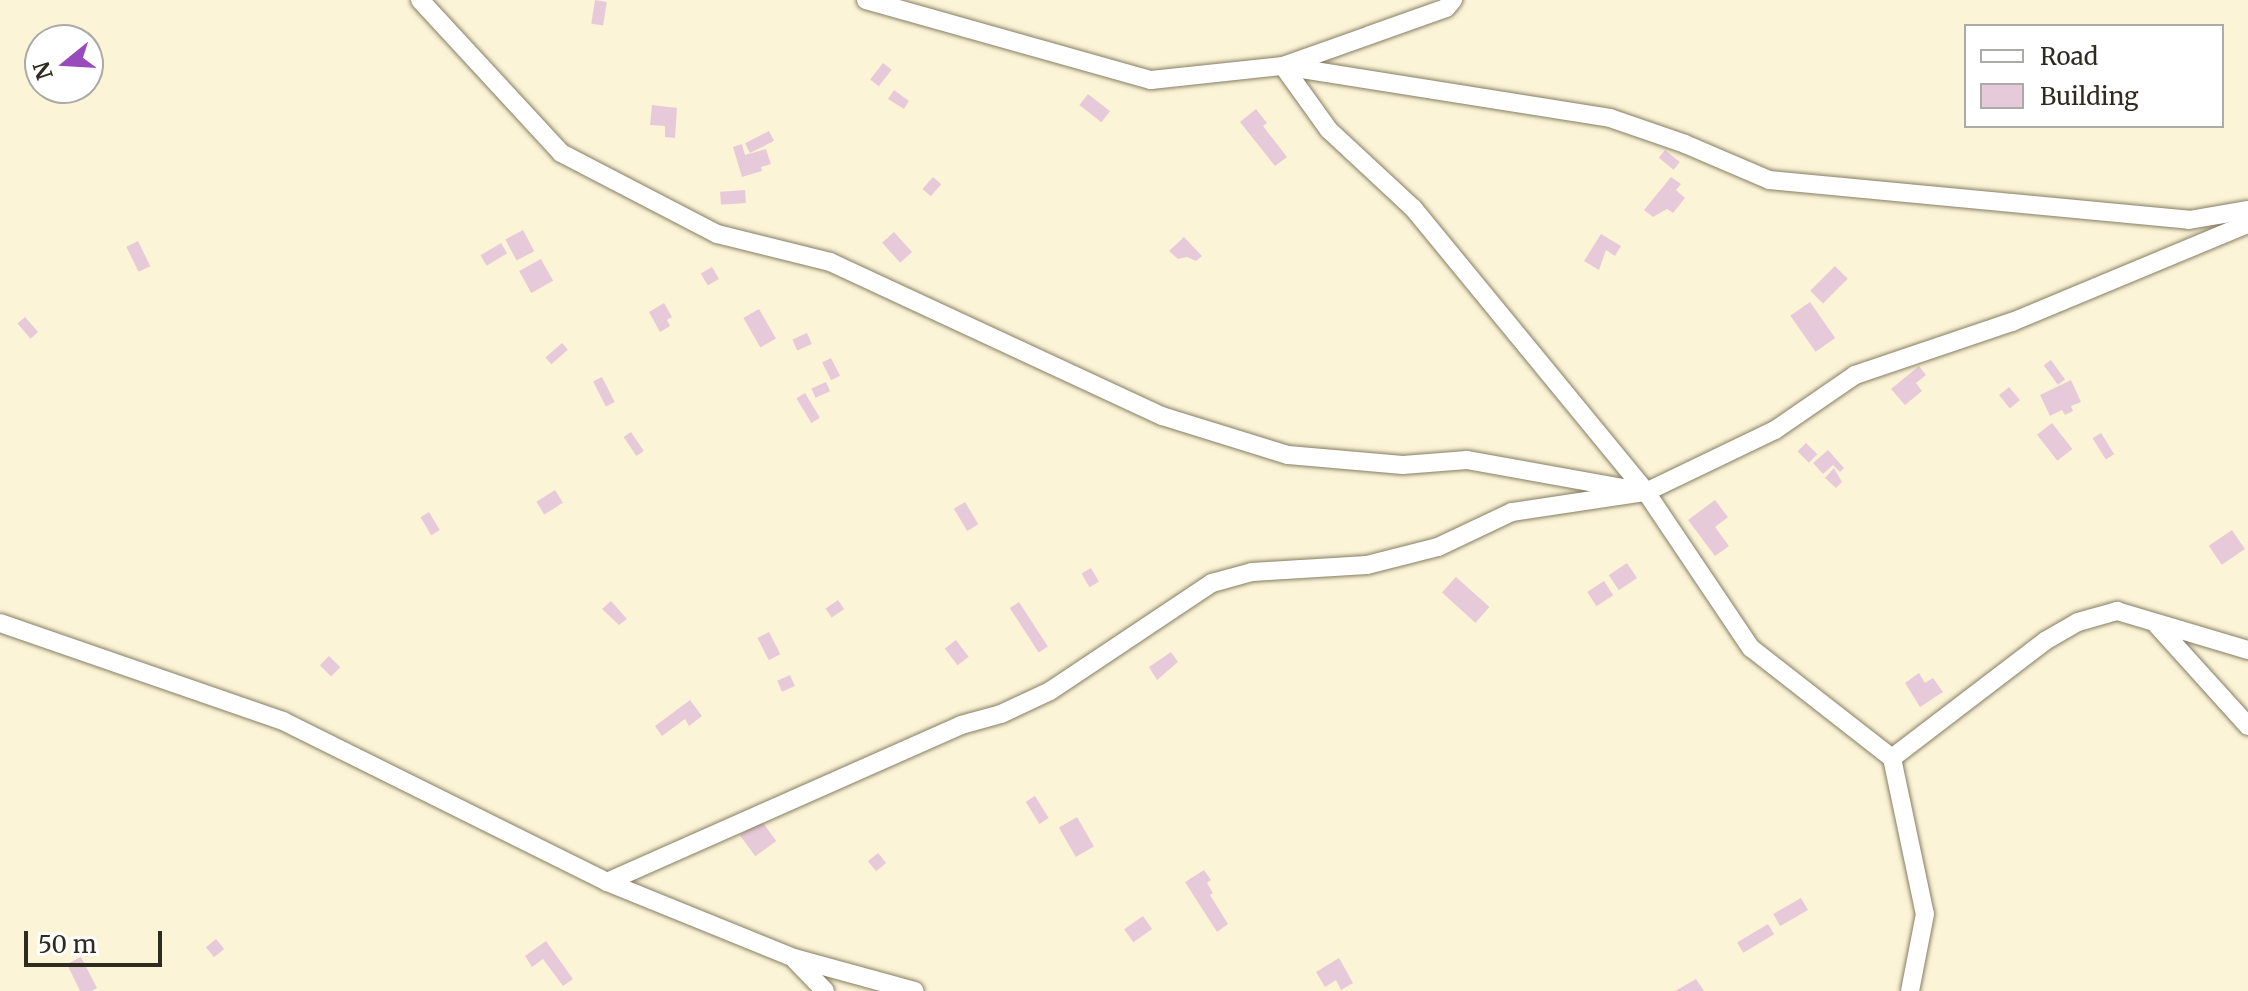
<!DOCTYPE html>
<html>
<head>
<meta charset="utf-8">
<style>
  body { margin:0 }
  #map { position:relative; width:2248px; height:991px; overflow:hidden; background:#fcf4d7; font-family:Merriweather,serif }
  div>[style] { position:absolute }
  .building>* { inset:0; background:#e7cad9; transform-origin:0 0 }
  .roads { filter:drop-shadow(0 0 2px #857e63) drop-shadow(0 0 2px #857e63) }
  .street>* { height:18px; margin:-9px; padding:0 9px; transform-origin:9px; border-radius:9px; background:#fff }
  span { translate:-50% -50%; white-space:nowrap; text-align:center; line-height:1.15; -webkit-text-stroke:6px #fff; paint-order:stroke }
  .legend { position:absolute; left:1964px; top:24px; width:260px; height:104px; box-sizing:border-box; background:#fff; border:2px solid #abaaa6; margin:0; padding:10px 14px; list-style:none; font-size:24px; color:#2e2b20 }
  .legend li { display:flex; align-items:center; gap:16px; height:40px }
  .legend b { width:40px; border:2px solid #abaaa6 }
  .north { position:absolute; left:24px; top:24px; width:80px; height:80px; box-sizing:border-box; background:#fff; border:2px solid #abaaa6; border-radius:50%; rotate:252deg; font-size:22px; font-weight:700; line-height:32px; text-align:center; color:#2e2b20 }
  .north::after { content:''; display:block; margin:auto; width:28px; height:36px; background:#994bbc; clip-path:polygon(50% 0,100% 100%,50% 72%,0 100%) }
  .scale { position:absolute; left:24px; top:931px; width:138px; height:36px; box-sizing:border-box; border:4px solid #2e2b20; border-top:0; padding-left:10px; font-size:24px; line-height:28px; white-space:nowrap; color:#2e2b20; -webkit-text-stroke:6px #fff; paint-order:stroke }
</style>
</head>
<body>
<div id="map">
  <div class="building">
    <i style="left:595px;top:0;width:12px;height:24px;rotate:9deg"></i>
    <i style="left:883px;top:63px;width:11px;height:21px;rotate:38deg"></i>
    <i style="clip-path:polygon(894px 90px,909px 101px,904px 109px,888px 99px)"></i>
    <i style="left:1088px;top:94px;width:28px;height:14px;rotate:38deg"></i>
    <i style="clip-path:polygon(652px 105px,677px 108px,675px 138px,665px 137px,665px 126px,650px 125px)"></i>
    <i style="clip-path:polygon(1256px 109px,1267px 123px,1263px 126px,1287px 157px,1275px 166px,1240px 122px)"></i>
    <i style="left:769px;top:131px;width:11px;height:27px;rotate:63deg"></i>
    <i style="clip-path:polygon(742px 144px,745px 155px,766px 149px,771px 164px,761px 167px,762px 171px,742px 177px,733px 147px)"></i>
    <i style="left:1665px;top:150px;width:19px;height:10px;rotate:39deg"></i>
    <i style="left:933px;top:177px;width:11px;height:16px;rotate:41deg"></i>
    <i style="clip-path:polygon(1671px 177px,1681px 184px,1676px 190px,1685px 198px,1673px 213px,1667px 209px,1653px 217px,1644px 210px)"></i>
    <i style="left:745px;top:190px;width:13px;height:25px;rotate:86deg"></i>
    <i style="left:523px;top:230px;width:24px;height:20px;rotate:62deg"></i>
    <i style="left:894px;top:232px;width:27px;height:16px;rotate:48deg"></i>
    <i style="clip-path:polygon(1601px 234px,1621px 246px,1615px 256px,1606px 250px,1599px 270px,1584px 261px)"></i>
    <i style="clip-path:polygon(1184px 237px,1202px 256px,1196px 261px,1187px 257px,1178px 259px,1169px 251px)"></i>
    <i style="left:138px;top:241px;width:28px;height:13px;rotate:64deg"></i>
    <i style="left:501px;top:243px;width:12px;height:24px;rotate:59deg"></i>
    <i style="left:541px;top:259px;width:25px;height:25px;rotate:61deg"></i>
    <i style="left:1835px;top:266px;width:18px;height:35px;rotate:45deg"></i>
    <i style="left:712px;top:267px;width:14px;height:13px;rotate:60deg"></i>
    <i style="left:1810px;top:302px;width:44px;height:24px;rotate:55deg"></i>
    <i style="clip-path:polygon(664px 303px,672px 317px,667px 320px,670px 326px,660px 332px,649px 312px)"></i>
    <i style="left:759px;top:309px;width:34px;height:18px;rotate:60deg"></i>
    <i style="left:25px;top:317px;width:20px;height:10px;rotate:49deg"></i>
    <i style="left:807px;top:333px;width:12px;height:16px;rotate:66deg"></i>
    <i style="left:562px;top:343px;width:9px;height:22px;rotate:49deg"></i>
    <i style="left:831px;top:358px;width:20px;height:10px;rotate:63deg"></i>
    <i style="left:2051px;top:360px;width:24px;height:9px;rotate:54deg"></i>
    <i style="clip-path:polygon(1919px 366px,1926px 375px,1916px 383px,1922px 391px,1905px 405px,1891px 389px)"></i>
    <i style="left:602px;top:377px;width:28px;height:10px;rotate:63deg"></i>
    <i style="clip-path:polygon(2071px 380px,2081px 402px,2071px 406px,2073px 411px,2065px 415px,2062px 410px,2050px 416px,2040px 395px)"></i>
    <i style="left:826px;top:382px;width:10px;height:16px;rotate:66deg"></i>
    <i style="left:2009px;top:387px;width:17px;height:13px;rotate:50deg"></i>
    <i style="left:805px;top:393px;width:29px;height:10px;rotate:59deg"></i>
    <i style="left:2052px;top:423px;width:33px;height:19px;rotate:52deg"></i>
    <i style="left:631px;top:432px;width:23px;height:9px;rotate:56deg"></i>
    <i style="left:2101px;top:433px;width:25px;height:10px;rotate:58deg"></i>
    <i style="left:1806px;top:443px;width:16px;height:12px;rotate:45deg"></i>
    <i style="clip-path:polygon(1828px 450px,1844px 468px,1840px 472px,1833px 465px,1823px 474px,1813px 463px)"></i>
    <i style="clip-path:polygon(1834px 468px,1842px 482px,1836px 488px,1825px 478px)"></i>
    <i style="left:555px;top:490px;width:15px;height:22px;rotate:58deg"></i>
    <i style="clip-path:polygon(1715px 500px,1728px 517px,1715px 527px,1729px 546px,1715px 556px,1688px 520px)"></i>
    <i style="left:965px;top:502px;width:26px;height:13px;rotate:59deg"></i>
    <i style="left:429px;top:512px;width:21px;height:10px;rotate:59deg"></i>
    <i style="left:2232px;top:530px;width:23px;height:28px;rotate:56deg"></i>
    <i style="left:1627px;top:563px;width:18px;height:22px;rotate:56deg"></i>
    <i style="left:1091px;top:568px;width:16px;height:11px;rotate:60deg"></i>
    <i style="left:1456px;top:577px;width:45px;height:21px;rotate:42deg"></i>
    <i style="left:1604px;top:581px;width:17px;height:20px;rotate:57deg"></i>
    <i style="left:838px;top:600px;width:11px;height:15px;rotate:56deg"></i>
    <i style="clip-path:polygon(611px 601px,627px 619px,619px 625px,602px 609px)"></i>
    <i style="left:1019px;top:602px;width:53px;height:11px;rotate:57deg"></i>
    <i style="left:769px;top:632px;width:25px;height:13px;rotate:63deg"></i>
    <i style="left:956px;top:640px;width:21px;height:14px;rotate:53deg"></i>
    <i style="clip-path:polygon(1171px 652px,1178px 662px,1157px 680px,1149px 667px)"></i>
    <i style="left:329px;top:656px;width:16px;height:13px;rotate:45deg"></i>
    <i style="clip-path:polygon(1919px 673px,1925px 683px,1933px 678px,1943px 692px,1920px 707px,1905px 683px)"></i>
    <i style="left:790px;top:675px;width:12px;height:14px;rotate:66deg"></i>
    <i style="clip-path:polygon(690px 700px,702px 716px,689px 726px,685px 719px,662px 736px,655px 726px)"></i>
    <i style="left:1035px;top:796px;width:26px;height:11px;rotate:58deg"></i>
    <i style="left:1077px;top:817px;width:34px;height:21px;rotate:60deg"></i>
    <i style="left:761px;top:820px;width:26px;height:26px;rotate:54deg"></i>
    <i style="left:878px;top:853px;width:13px;height:13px;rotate:51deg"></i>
    <i style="clip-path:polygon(1204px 870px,1211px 880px,1207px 883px,1213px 893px,1210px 895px,1228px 924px,1217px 932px,1185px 882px)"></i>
    <i style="left:1801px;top:898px;width:14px;height:32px;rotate:60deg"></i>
    <i style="left:1143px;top:916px;width:16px;height:23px;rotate:55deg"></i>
    <i style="left:1768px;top:924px;width:12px;height:36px;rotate:59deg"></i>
    <i style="left:216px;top:939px;width:13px;height:13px;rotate:51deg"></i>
    <i style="clip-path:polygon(546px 941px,573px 979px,563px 986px,543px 959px,532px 967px,525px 956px)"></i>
    <i style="clip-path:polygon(81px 957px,97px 988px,92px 991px,80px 991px,67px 964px)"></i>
    <i style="clip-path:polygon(1339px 958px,1353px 983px,1341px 990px,1336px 980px,1325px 987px,1316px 972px)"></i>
    <i style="clip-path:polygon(1696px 979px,1704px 991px,1675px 991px)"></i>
  </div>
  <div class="roads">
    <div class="street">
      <i style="left:420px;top:0;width:208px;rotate:47.3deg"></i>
      <i style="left:561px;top:153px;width:176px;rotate:27.4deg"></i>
      <i style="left:717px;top:234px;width:116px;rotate:13.9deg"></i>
      <i style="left:830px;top:262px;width:366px;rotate:24.9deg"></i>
      <i style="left:1162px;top:416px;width:132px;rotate:17.2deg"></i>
      <i style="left:1288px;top:455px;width:115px;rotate:5deg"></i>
      <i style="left:1403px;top:465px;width:64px;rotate:-4.5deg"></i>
      <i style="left:1467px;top:460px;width:164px;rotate:10.2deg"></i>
      <i style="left:866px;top:0;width:296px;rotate:15.7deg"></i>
      <i style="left:1151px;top:80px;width:133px;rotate:-6.1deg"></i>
      <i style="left:1283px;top:66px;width:173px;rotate:-19.6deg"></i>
      <i style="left:1446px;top:8px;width:11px;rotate:-49deg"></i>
      <i style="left:1283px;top:66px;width:79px;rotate:54.3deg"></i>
      <i style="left:1329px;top:130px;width:115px;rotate:42.9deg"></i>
      <i style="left:1413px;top:208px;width:367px;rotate:50.6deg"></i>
      <i style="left:1646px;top:492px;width:188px;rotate:56.1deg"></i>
      <i style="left:1751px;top:648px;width:179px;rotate:38deg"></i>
      <i style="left:1892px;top:758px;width:193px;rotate:-37.4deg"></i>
      <i style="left:2045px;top:641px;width:38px;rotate:-30deg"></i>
      <i style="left:2078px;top:622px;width:41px;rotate:-15.8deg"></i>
      <i style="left:2117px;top:611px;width:137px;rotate:16.6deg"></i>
      <i style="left:1283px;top:66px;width:331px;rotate:9deg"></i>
      <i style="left:1610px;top:118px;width:79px;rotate:19.1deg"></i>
      <i style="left:1685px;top:144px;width:91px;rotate:23.2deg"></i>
      <i style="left:1769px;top:180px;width:422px;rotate:5.4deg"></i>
      <i style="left:2189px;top:220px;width:60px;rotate:-9.6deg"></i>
      <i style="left:0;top:623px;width:299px;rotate:19.1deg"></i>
      <i style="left:283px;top:721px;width:362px;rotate:26.4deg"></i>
      <i style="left:607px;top:882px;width:202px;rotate:22.1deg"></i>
      <i style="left:794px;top:958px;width:125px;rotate:15.3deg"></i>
      <i style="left:2155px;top:623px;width:139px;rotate:47.9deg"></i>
      <i style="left:1892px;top:758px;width:159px;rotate:78.1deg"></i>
      <i style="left:1925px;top:914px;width:78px;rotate:101deg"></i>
      <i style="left:607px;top:882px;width:387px;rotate:-23.9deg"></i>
      <i style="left:961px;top:725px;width:41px;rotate:-15.4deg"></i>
      <i style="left:1001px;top:714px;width:54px;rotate:-25.1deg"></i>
      <i style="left:1050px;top:691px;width:195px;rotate:-33.7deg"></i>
      <i style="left:1212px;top:583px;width:41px;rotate:-15.4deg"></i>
      <i style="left:1252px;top:572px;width:115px;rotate:-3.5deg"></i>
      <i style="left:1367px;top:565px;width:73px;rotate:-14.2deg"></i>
      <i style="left:1438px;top:547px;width:82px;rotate:-25.3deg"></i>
      <i style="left:1512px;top:512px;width:135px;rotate:-8.5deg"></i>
      <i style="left:1646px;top:492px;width:143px;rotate:-25.7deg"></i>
      <i style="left:1775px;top:430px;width:97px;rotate:-34.5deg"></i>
      <i style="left:1855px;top:375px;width:166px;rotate:-18.7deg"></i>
      <i style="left:2012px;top:322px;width:256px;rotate:-22.6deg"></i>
      <i style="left:795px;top:960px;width:43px;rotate:45.9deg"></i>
    </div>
  </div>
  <ul class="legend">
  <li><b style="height:10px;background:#fff"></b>Road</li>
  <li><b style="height:22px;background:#e7cad9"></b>Building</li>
  </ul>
  <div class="north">N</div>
  <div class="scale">50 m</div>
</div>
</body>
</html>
